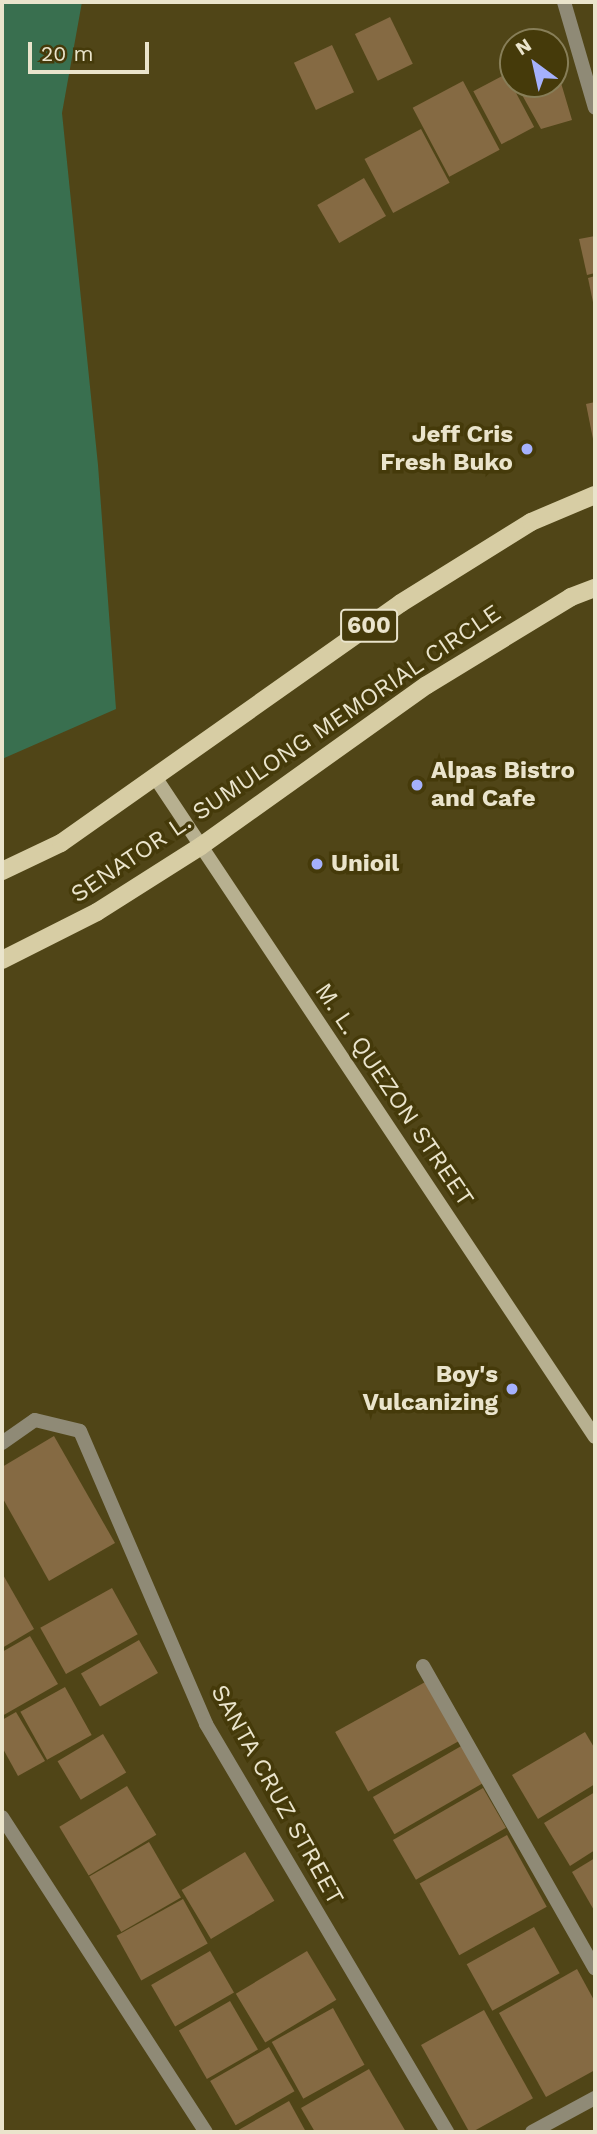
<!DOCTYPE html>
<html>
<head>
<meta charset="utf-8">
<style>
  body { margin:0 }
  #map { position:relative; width:597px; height:2134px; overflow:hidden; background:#504517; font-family:"Work Sans",sans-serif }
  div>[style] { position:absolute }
  .green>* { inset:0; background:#396f4f }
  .building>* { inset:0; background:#856a43; transform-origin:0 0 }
  .street>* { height:14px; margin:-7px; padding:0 7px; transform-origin:7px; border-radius:7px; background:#8f8a76 }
  .secondary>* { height:14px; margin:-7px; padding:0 7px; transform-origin:7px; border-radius:7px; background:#b7b090 }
  .primary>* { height:18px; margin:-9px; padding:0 9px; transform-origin:9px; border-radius:9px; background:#d7cda4 }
  .dots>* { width:19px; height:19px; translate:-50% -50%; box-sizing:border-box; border:4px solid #453a0a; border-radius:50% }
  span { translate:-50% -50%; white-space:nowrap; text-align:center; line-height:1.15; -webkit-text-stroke:7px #453a0a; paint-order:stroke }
  .shield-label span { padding:2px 5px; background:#453a0a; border:2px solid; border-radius:5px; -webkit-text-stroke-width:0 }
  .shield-label { font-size:23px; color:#eae4cc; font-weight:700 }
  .poi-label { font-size:24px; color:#eae4cc; font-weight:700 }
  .right { translate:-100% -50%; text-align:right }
  .left { translate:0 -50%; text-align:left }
  .street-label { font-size:24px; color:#eae4cc }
  .frame { position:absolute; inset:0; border:4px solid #eae4cc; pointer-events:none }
  .north { position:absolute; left:499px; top:28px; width:70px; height:70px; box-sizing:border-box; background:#453a0a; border:2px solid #877e58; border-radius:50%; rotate:327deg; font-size:19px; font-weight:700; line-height:28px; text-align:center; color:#eae4cc }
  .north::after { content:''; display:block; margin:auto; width:24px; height:32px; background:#a5b1fc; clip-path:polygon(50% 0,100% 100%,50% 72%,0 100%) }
  .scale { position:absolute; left:28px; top:42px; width:121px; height:32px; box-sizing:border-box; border:4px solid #eae4cc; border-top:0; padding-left:9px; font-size:21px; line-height:24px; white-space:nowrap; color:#eae4cc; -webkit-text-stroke:5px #453a0a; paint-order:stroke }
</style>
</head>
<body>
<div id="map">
  <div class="green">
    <i style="clip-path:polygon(2px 2px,82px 2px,62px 113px,98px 465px,116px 709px,2px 759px)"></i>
  </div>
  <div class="building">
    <i style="left:390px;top:17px;width:52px;height:39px;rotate:64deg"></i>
    <i style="left:332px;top:45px;width:52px;height:42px;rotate:65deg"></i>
    <i style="clip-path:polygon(556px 66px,572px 120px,541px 129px,516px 84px,555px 84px)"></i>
    <i style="left:506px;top:74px;width:60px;height:37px;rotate:62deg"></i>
    <i style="left:463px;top:81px;width:78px;height:57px;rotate:62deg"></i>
    <i style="left:421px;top:129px;width:61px;height:64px;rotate:62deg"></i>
    <i style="left:364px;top:178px;width:44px;height:54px;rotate:60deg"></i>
    <i style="clip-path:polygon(595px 236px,595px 273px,587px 275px,579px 239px)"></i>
    <i style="clip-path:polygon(595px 276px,595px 307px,594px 307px,588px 278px)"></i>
    <i style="clip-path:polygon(595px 402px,595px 444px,594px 444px,586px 404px)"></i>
    <i style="clip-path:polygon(54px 1436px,115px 1543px,49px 1581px,2px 1497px,2px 1467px)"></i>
    <i style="clip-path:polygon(2px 1573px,34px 1629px,2px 1648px)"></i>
    <i style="left:112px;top:1588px;width:53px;height:82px;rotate:61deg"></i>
    <i style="clip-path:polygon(30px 1636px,58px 1684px,2px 1716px,2px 1652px)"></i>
    <i style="left:139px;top:1640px;width:38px;height:67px;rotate:60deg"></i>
    <i style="left:427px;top:1681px;width:68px;height:105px;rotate:61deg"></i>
    <i style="left:65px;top:1687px;width:55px;height:51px;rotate:61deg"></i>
    <i style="clip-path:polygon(16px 1712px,45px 1761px,18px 1776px,2px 1747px,2px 1720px)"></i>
    <i style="clip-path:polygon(585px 1732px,595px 1749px,595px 1784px,538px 1819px,512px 1775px)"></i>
    <i style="left:103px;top:1734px;width:45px;height:53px;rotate:59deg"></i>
    <i style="left:463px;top:1745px;width:43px;height:104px;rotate:60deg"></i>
    <i style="left:127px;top:1786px;width:57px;height:79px;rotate:59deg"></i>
    <i style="left:483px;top:1788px;width:46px;height:104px;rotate:60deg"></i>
    <i style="clip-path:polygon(595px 1792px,595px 1850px,570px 1866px,544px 1823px)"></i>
    <i style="left:507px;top:1835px;width:82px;height:100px;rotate:61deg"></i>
    <i style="left:149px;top:1842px;width:64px;height:69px;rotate:60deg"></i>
    <i style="left:245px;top:1852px;width:57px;height:74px;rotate:59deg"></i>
    <i style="clip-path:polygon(595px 1858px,595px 1912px,572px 1872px)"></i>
    <i style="left:183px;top:1899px;width:51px;height:76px;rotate:61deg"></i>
    <i style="left:534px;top:1927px;width:53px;height:77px;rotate:61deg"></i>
    <i style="left:210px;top:1951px;width:48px;height:68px;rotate:60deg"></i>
    <i style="left:307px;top:1951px;width:57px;height:83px;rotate:59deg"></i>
    <i style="clip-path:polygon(577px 1969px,595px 2002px,595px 2070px,546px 2097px,499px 2013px)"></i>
    <i style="left:230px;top:2001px;width:56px;height:59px;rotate:60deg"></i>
    <i style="left:333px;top:2008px;width:65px;height:70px;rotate:61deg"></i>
    <i style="left:484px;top:2010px;width:101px;height:72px;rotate:61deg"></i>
    <i style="left:269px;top:2047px;width:51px;height:68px;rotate:60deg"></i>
    <i style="clip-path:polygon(369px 2069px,406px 2132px,315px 2132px,301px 2108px)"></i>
    <i style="clip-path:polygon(289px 2101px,306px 2132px,235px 2132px)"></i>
  </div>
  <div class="street">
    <i style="left:564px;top:2px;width:110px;rotate:73.7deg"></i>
    <i style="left:2px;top:1443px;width:40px;rotate:-34.9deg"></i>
    <i style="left:35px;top:1420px;width:46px;rotate:13.7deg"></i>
    <i style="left:80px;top:1431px;width:319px;rotate:66.7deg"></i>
    <i style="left:206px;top:1724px;width:474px;rotate:59.4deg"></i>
    <i style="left:423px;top:1666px;width:348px;rotate:60.4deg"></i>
    <i style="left:2px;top:1817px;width:375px;rotate:57.1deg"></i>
    <i style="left:532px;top:2132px;width:72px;rotate:-28.4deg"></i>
  </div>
  <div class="secondary">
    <i style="left:155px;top:777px;width:793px;rotate:56.31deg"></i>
  </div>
  <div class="primary">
    <i style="left:2px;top:871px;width:65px;rotate:-25.4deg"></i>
    <i style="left:61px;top:843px;width:416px;rotate:-35.2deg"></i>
    <i style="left:401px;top:603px;width:153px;rotate:-31.9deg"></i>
    <i style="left:531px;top:522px;width:69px;rotate:-22.9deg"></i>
    <i style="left:2px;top:960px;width:106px;rotate:-26.8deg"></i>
    <i style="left:97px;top:912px;width:123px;rotate:-32.4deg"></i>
    <i style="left:201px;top:846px;width:277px;rotate:-35.5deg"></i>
    <i style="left:427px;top:685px;width:169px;rotate:-31.4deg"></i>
    <i style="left:571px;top:597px;width:26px;rotate:-21deg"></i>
  </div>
  <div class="dots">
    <i style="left:527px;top:449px;background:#a5b1fc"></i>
    <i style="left:417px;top:785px;background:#a5b1fc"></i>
    <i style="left:317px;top:864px;background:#a5b1fc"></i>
    <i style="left:512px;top:1389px;background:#a5b1fc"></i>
  </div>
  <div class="shield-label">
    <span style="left:369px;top:626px">600</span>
  </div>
  <div class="poi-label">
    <span class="right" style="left:513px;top:449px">Jeff Cris<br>Fresh Buko</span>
    <span class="left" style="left:431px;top:785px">Alpas Bistro<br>and Cafe</span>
    <span class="left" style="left:331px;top:864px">Unioil</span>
    <span class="right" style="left:498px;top:1389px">Boy's<br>Vulcanizing</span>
  </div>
  <div class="street-label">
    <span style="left:286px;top:754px;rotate:-34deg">SENATOR L. SUMULONG MEMORIAL CIRCLE</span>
    <span style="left:394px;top:1095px;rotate:56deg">M. L. QUEZON STREET</span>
    <span style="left:277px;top:1795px;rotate:61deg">SANTA CRUZ STREET</span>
  </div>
  <div class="frame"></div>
  <div class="north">N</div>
  <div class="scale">20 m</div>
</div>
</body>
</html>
